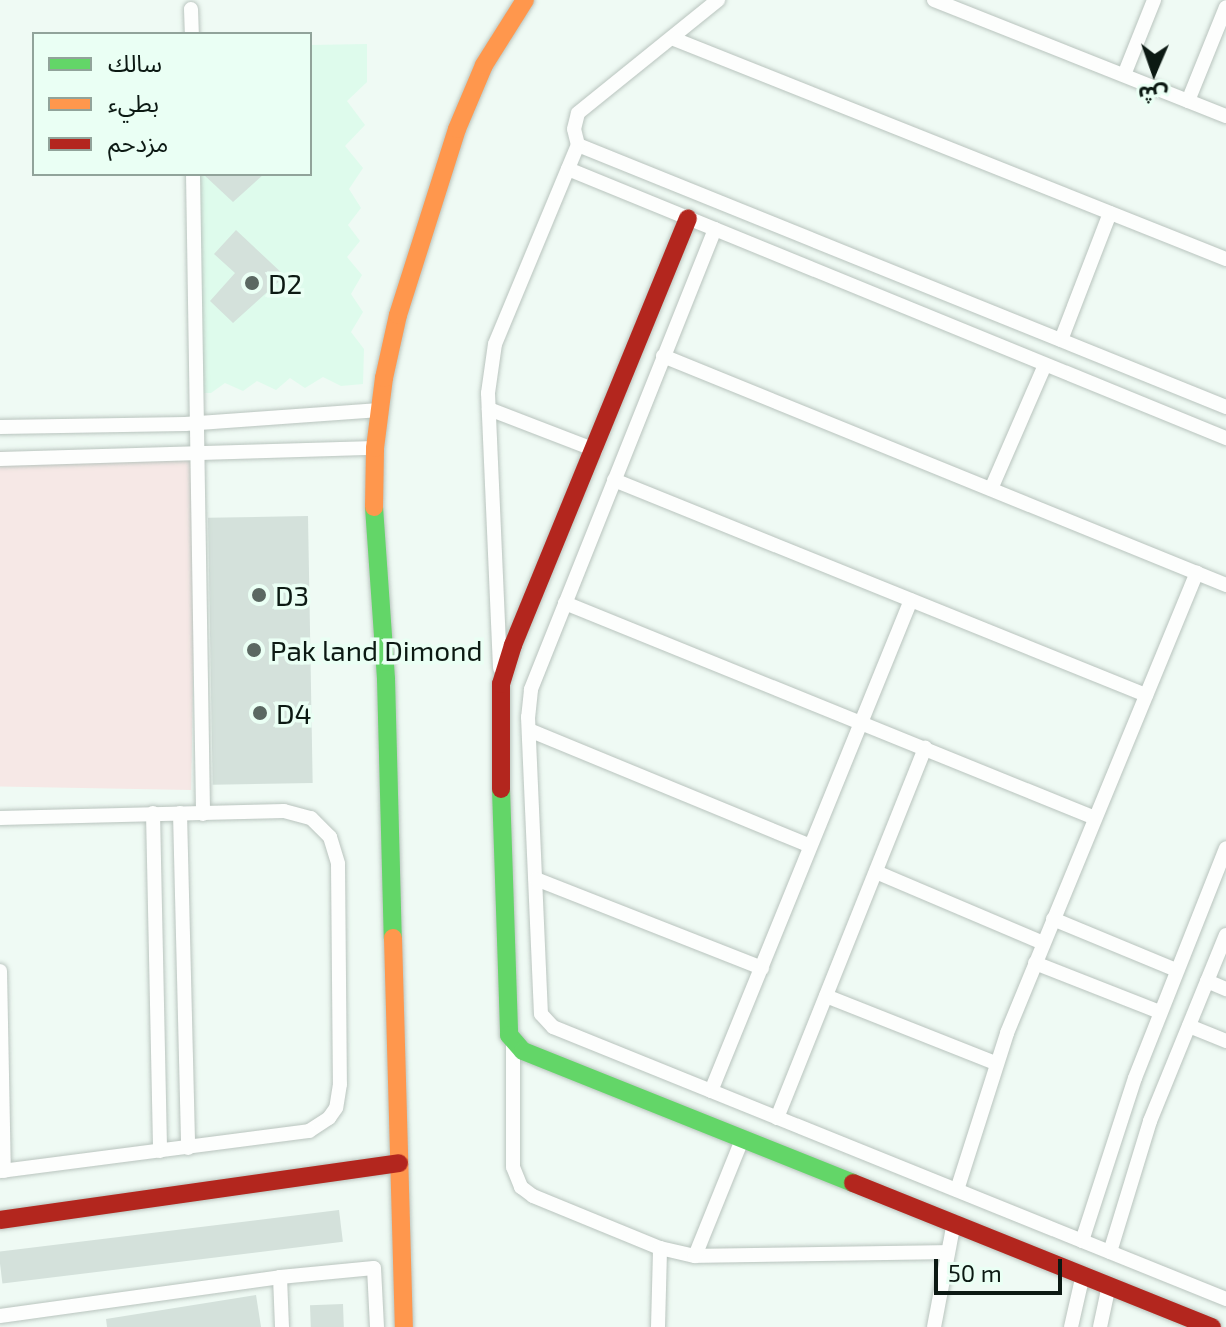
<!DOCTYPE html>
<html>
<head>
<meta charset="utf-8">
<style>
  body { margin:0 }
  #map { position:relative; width:1226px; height:1327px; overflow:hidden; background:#effaf4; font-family:"Exo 2","Noto Sans Arabic",sans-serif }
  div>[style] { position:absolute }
  .built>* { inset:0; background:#defbec }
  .green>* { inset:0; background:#f6e8e6; transform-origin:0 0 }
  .building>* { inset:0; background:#d4e1db; transform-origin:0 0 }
  .roads { filter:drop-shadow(0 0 2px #b9c4be) drop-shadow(0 0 2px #b9c4be) }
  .street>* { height:14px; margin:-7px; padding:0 7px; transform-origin:7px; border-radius:7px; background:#fdfefd }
  .fast>* { height:18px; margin:-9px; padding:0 9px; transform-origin:9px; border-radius:9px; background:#63d668 }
  .slow>* { height:18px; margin:-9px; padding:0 9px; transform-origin:9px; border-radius:9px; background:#ff974d }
  .jam>* { height:18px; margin:-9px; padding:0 9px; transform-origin:9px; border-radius:9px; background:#b3261e }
  .dots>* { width:22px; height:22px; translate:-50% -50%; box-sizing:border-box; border:4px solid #eafff4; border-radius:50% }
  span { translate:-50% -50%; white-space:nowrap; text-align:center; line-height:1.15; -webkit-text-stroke:7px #eafff4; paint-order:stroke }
  .poi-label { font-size:28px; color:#0c1913 }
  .left { translate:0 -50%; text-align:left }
  .legend { position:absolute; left:32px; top:32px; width:280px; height:144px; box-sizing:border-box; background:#eafff4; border:2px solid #91a39a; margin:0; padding:10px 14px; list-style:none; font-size:24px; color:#0c1913 }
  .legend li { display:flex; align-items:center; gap:16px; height:40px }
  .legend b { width:40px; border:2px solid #91a39a }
  .north { position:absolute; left:1114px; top:32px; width:80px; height:80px; -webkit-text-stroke:6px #eafff4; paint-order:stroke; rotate:182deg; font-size:22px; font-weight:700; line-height:32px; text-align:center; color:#0c1913 }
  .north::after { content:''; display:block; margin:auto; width:28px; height:36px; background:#0c1913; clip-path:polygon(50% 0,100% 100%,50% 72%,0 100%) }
  .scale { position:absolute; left:934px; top:1259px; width:128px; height:36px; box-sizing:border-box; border:4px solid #0c1913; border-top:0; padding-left:10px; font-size:24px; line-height:28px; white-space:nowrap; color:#0c1913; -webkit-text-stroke:6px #eafff4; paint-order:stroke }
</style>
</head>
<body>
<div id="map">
  <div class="built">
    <i style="clip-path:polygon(367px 44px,367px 82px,347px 101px,365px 125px,345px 146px,363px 168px,349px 189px,361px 208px,348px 225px,360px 241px,347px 257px,362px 275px,351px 294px,363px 312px,351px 332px,364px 349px,363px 384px,341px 386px,323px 377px,305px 388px,290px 378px,276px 390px,257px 381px,243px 391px,225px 383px,211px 393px,194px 393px,193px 174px,310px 174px,310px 45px)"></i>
  </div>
  <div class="green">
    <i style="left:197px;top:455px;width:335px;height:197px;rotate:91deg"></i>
  </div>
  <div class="building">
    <i style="clip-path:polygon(203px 174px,264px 174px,233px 202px)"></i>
    <i style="clip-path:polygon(236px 230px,285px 276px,233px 323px,210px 301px,235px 273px,214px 254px)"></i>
    <i style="left:308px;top:516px;width:267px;height:100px;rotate:89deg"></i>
    <i style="left:339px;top:1210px;width:32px;height:343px;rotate:83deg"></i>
    <i style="clip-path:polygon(256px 1295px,261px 1327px,107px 1327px,106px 1319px)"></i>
    <i style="left:343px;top:1304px;width:23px;height:33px;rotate:88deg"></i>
  </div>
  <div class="roads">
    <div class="street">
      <i style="left:934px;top:0;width:314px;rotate:21.7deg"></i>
      <i style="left:191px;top:9px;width:25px;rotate:88deg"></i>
      <i style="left:674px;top:39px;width:594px;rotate:21.73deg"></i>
      <i style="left:1124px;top:75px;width:81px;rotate:-68.2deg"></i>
      <i style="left:1188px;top:101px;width:101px;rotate:-68deg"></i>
      <i style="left:578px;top:145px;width:699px;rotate:22.01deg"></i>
      <i style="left:568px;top:169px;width:711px;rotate:22.24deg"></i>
      <i style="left:193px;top:174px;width:640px;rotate:89.1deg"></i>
      <i style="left:715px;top:229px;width:496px;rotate:111.8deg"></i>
      <i style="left:531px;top:690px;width:27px;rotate:96deg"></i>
      <i style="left:528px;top:717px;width:297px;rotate:87.5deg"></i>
      <i style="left:541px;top:1014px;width:18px;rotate:47deg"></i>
      <i style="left:553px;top:1027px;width:726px;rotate:22.01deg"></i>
      <i style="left:1061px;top:340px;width:136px;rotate:-68.9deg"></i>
      <i style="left:663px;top:356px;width:608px;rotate:22.13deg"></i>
      <i style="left:489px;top:409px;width:114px;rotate:21.1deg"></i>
      <i style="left:0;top:427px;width:185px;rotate:-0.9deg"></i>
      <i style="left:185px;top:424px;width:195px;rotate:-4.1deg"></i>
      <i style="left:0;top:459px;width:375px;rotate:-1.7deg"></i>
      <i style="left:614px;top:480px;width:574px;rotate:22.01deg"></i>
      <i style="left:991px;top:489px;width:135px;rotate:-66.5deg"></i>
      <i style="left:565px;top:603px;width:572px;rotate:22.08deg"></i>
      <i style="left:500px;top:668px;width:275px;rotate:-92.5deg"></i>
      <i style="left:488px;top:393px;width:49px;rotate:-81.9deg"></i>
      <i style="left:495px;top:344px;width:216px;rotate:-67.4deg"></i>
      <i style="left:578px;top:145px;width:16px;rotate:-104deg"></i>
      <i style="left:574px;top:129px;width:16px;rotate:-76deg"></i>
      <i style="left:578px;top:113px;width:180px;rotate:-38.9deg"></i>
      <i style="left:529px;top:730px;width:304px;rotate:22.4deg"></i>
      <i style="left:153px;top:813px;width:338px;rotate:88.8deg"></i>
      <i style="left:180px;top:813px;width:335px;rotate:88.6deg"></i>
      <i style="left:0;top:818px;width:284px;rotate:-1.4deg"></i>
      <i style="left:284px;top:811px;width:28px;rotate:15deg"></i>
      <i style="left:311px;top:818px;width:27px;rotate:45deg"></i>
      <i style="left:330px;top:837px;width:28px;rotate:73deg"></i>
      <i style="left:338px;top:864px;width:220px;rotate:89.5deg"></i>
      <i style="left:340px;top:1084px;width:24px;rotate:99deg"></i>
      <i style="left:336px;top:1108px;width:12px;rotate:125deg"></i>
      <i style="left:329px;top:1118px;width:24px;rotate:147deg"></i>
      <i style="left:309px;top:1131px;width:312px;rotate:172.6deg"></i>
      <i style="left:876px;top:872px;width:181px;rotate:23deg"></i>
      <i style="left:536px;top:879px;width:243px;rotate:21.5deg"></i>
      <i style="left:1053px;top:919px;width:133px;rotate:22.5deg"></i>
      <i style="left:1035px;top:963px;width:134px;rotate:21.4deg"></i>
      <i style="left:0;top:971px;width:200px;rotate:88.9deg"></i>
      <i style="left:1207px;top:981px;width:21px;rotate:23deg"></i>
      <i style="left:826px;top:996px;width:182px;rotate:21.6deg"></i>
      <i style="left:1189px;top:1026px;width:40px;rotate:22deg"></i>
      <i style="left:513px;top:1042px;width:125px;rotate:90deg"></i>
      <i style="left:513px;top:1167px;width:22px;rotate:68deg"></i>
      <i style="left:521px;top:1187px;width:15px;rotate:37deg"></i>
      <i style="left:533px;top:1196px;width:137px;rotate:22.3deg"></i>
      <i style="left:660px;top:1248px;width:36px;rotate:13deg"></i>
      <i style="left:695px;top:1256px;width:251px;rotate:-0.9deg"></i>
      <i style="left:711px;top:1091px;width:530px;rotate:-67.84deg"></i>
      <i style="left:777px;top:1118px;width:399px;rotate:-68.2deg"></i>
      <i style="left:957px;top:1190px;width:165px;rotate:-72.3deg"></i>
      <i style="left:1007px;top:1033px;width:498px;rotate:-67.6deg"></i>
      <i style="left:1082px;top:1241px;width:171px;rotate:-72deg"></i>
      <i style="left:1135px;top:1078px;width:247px;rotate:-68.4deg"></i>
      <i style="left:1110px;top:1252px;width:137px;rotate:-73deg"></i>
      <i style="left:1150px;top:1121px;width:201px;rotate:-67.8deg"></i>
      <i style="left:695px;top:1256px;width:128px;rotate:-68deg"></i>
      <i style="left:280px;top:1277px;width:94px;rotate:-5.5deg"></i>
      <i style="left:374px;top:1268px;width:59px;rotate:87.1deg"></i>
      <i style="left:0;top:1316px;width:283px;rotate:-7.9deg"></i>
      <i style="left:280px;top:1277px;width:50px;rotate:87.7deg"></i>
      <i style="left:658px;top:1327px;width:79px;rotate:-88.5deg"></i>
      <i style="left:934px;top:1327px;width:107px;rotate:-79.2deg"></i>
      <i style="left:1071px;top:1327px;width:54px;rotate:-77.2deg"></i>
      <i style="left:1100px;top:1327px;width:43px;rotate:-77.9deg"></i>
    </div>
    <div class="fast">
      <i style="left:374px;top:507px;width:172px;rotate:86deg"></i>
      <i style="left:386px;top:679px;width:259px;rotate:88.5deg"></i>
      <i style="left:501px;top:789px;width:246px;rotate:88.1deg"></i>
      <i style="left:509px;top:1035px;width:21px;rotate:49deg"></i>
      <i style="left:523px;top:1051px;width:355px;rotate:21.8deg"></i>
    </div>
    <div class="slow">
      <i style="left:374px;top:507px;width:59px;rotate:-89deg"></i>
      <i style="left:375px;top:448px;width:71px;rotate:-82.7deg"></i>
      <i style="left:384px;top:378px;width:65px;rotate:-77.5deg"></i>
      <i style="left:398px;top:315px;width:195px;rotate:-72.4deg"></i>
      <i style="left:457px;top:129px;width:69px;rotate:-67.1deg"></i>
      <i style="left:484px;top:65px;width:77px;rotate:-57.8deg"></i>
      <i style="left:393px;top:938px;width:389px;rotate:88.4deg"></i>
    </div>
    <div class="jam">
      <i style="left:501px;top:789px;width:105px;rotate:-90deg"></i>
      <i style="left:501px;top:684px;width:41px;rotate:-72.9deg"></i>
      <i style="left:513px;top:645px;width:461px;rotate:-67.7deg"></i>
      <i style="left:853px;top:1183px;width:387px;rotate:21.9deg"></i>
      <i style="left:0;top:1220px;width:403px;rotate:-8.1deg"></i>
    </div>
  </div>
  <div class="dots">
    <i style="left:252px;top:283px;background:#5b6862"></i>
    <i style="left:259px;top:595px;background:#5b6862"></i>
    <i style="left:254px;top:650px;background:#5b6862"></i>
    <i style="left:260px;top:713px;background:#5b6862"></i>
  </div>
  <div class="poi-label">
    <span class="left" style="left:268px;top:283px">D2</span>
    <span class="left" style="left:275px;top:595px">D3</span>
    <span class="left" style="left:270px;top:650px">Pak land Dimond</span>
    <span class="left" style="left:276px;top:713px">D4</span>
  </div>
  <ul class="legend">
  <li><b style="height:10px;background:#63d668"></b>سالك</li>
  <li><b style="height:10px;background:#ff974d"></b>بطيء</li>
  <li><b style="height:10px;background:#b3261e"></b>مزدحم</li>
  </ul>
  <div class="north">ش</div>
  <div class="scale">50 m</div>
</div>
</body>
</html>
